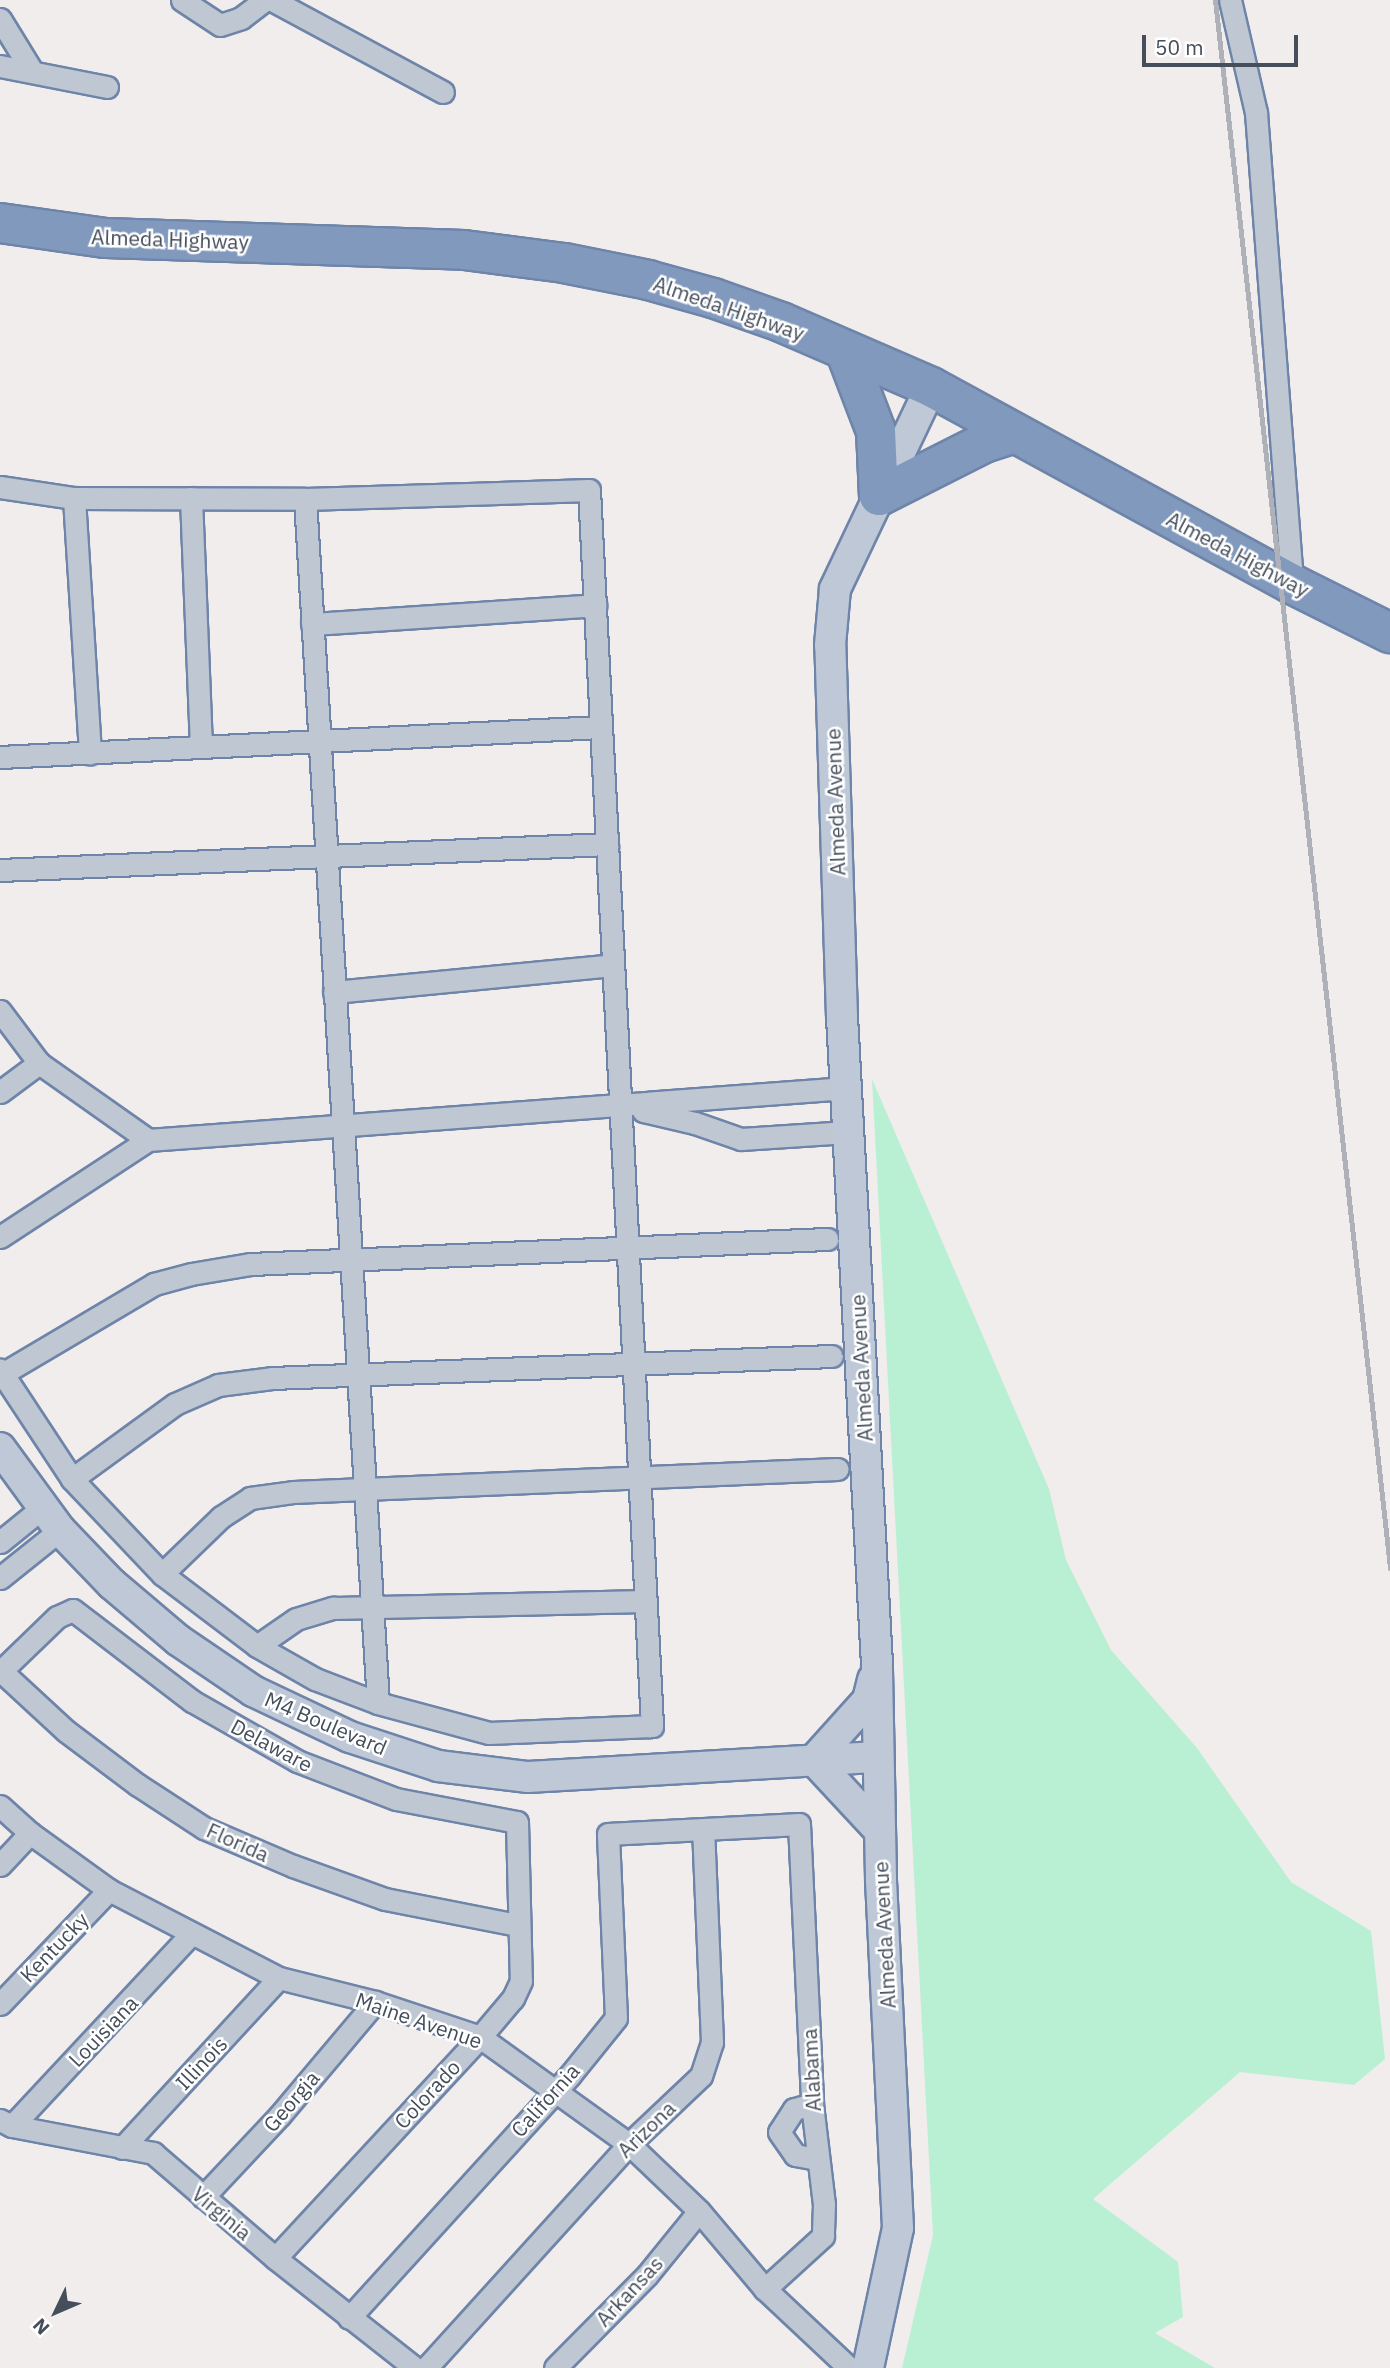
<!DOCTYPE html>
<style>
body{margin:0}
#map{position:relative;width:1390px;height:2368px;overflow:hidden;background:#f0edec;font-family:"IBM Plex Sans",sans-serif}
div>[style]{position:absolute}
[style*='--x']{left:calc(var(--x)*1px);top:calc(var(--y)*1px);width:calc(var(--w)*1px);rotate:calc(var(--a)*1deg)}
.green>*{inset:0;background:#b9f0d3}
.roads{filter:drop-shadow(2px 0 #6e84a9) drop-shadow(-2px 0 #6e84a9) drop-shadow(0 2px #6e84a9) drop-shadow(0 -2px #6e84a9)}
.street>*{height:21px;margin:-10.5px;padding:0 10.5px;transform-origin:10.5px;border-radius:10.5px;background:#bfc7d3}
.secondary>*{height:30px;margin:-15px;padding:0 15px;transform-origin:15px;border-radius:15px;background:#bec8d7}
.highway>*{height:38px;margin:-19px;padding:0 19px;transform-origin:19px;border-radius:19px;background:#8299be}
.rail>*{height:5px;margin:-2.5px;padding:0 2.5px;transform-origin:2.5px;border-radius:2.5px;background:#afb1b8}
span{translate:-50% -50%;white-space:nowrap;text-align:center;line-height:1.15;-webkit-text-stroke:5px #fff;paint-order:stroke}
.street-label{font-size:21px;color:#454e5b}
.north{position:absolute;left:21px;top:2277px;width:70px;height:70px;-webkit-text-stroke:5px #fff;paint-order:stroke;rotate:226deg;font-size:19px;font-weight:700;line-height:28px;text-align:center;color:#454e5b}
.north::after{content:'';display:block;margin:auto;width:24px;height:32px;background:#454e5b;clip-path:polygon(50% 0,100% 100%,50% 72%,0 100%)}
.scale{position:absolute;left:1142px;top:35px;width:156px;height:32px;box-sizing:border-box;border:4px solid #454e5b;border-top:0;padding-left:9px;font-size:21px;line-height:24px;white-space:nowrap;color:#454e5b;-webkit-text-stroke:5px #fff;paint-order:stroke}
</style>
<div id="map">
<div class="green">
<i style="clip-path:polygon(872px 1079px,1049px 1489px,1066px 1560px,1111px 1650px,1197px 1748px,1291px 1882px,1371px 1931px,1385px 2059px,1354px 2085px,1240px 2072px,1093px 2199px,1178px 2262px,1183px 2317px,1155px 2333px,1215px 2368px,902px 2368px,933px 2235px)"></i>
</div>
<div class="roads">
<div class="street">
<i style="--x:182;--y:0;--w:45;--a:33.3"></i>
<i style="--x:220;--y:25;--w:22;--a:-18"></i>
<i style="--x:241;--y:18;--w:30;--a:-37"></i>
<i style="--x:272;--y:0;--w:194;--a:28.3"></i>
<i style="--x:1230;--y:0;--w:116;--a:77"></i>
<i style="--x:1256;--y:113;--w:472;--a:85.6"></i>
<i style="--x:0;--y:19;--w:61;--a:58.4"></i>
<i style="--x:0;--y:66;--w:109;--a:11.1"></i>
<i style="--x:0;--y:487;--w:75;--a:8.5"></i>
<i style="--x:74;--y:498;--w:231;--a:0.2"></i>
<i style="--x:305;--y:499;--w:284;--a:-1.8"></i>
<i style="--x:589;--y:490;--w:1238;--a:87.08"></i>
<i style="--x:652;--y:1726;--w:163;--a:177.5"></i>
<i style="--x:489;--y:1733;--w:115;--a:-164.9"></i>
<i style="--x:378;--y:1703;--w:67;--a:-159.1"></i>
<i style="--x:315;--y:1679;--w:67;--a:-150.4"></i>
<i style="--x:257;--y:1646;--w:119;--a:-142.8"></i>
<i style="--x:162;--y:1574;--w:131;--a:-133.5"></i>
<i style="--x:72;--y:1479;--w:131;--a:-123.4"></i>
<i style="--x:74;--y:498;--w:256;--a:86.4"></i>
<i style="--x:191;--y:498;--w:249;--a:87.7"></i>
<i style="--x:305;--y:499;--w:1206;--a:86.53"></i>
<i style="--x:312;--y:624;--w:284;--a:-3.8"></i>
<i style="--x:0;--y:757;--w:602;--a:-2.86"></i>
<i style="--x:0;--y:870;--w:608;--a:-2.45"></i>
<i style="--x:334;--y:992;--w:280;--a:-5.5"></i>
<i style="--x:0;--y:1011;--w:65;--a:53.1"></i>
<i style="--x:39;--y:1063;--w:133;--a:35.2"></i>
<i style="--x:0;--y:1092;--w:49;--a:-36.6"></i>
<i style="--x:643;--y:1111;--w:53;--a:13"></i>
<i style="--x:695;--y:1123;--w:49;--a:19.2"></i>
<i style="--x:741;--y:1139;--w:107;--a:-3.7"></i>
<i style="--x:0;--y:1237;--w:177;--a:-33.2"></i>
<i style="--x:148;--y:1140;--w:700;--a:-4.26"></i>
<i style="--x:2;--y:1374;--w:177;--a:-30.6"></i>
<i style="--x:154;--y:1284;--w:38;--a:-15"></i>
<i style="--x:191;--y:1274;--w:61;--a:-9.5"></i>
<i style="--x:251;--y:1264;--w:577;--a:-2.49"></i>
<i style="--x:72;--y:1479;--w:127;--a:-36.1"></i>
<i style="--x:175;--y:1404;--w:47;--a:-23.8"></i>
<i style="--x:218;--y:1385;--w:54;--a:-7.4"></i>
<i style="--x:272;--y:1378;--w:560;--a:-2.25"></i>
<i style="--x:0;--y:1542;--w:54;--a:-39"></i>
<i style="--x:162;--y:1574;--w:82;--a:-44"></i>
<i style="--x:221;--y:1517;--w:35;--a:-33"></i>
<i style="--x:250;--y:1498;--w:43;--a:-7.9"></i>
<i style="--x:293;--y:1492;--w:545;--a:-2.42"></i>
<i style="--x:0;--y:1578;--w:77;--a:-38.7"></i>
<i style="--x:257;--y:1646;--w:47;--a:-34.7"></i>
<i style="--x:296;--y:1619;--w:39;--a:-17"></i>
<i style="--x:333;--y:1608;--w:313;--a:-1.3"></i>
<i style="--x:1;--y:1671;--w:88;--a:42.7"></i>
<i style="--x:66;--y:1731;--w:90;--a:36.9"></i>
<i style="--x:138;--y:1785;--w:79;--a:33.1"></i>
<i style="--x:204;--y:1828;--w:97;--a:23.1"></i>
<i style="--x:293;--y:1866;--w:98;--a:19.7"></i>
<i style="--x:385;--y:1899;--w:136;--a:11.1"></i>
<i style="--x:0;--y:1672;--w:79;--a:-44"></i>
<i style="--x:57;--y:1617;--w:17;--a:-24"></i>
<i style="--x:73;--y:1610;--w:150;--a:37.4"></i>
<i style="--x:192;--y:1701;--w:121;--a:29.7"></i>
<i style="--x:297;--y:1761;--w:106;--a:21"></i>
<i style="--x:396;--y:1799;--w:123;--a:10.8"></i>
<i style="--x:517;--y:1822;--w:159;--a:88.6"></i>
<i style="--x:521;--y:1981;--w:19;--a:115"></i>
<i style="--x:513;--y:1998;--w:51;--a:130.2"></i>
<i style="--x:480;--y:2037;--w:301;--a:132.8"></i>
<i style="--x:0;--y:1806;--w:40;--a:42"></i>
<i style="--x:30;--y:1833;--w:97;--a:35.8"></i>
<i style="--x:109;--y:1890;--w:191;--a:27.4"></i>
<i style="--x:279;--y:1978;--w:99;--a:14"></i>
<i style="--x:375;--y:2002;--w:111;--a:18.4"></i>
<i style="--x:480;--y:2037;--w:183;--a:35.7"></i>
<i style="--x:629;--y:2144;--w:97;--a:43.7"></i>
<i style="--x:699;--y:2211;--w:102;--a:49.8"></i>
<i style="--x:765;--y:2289;--w:115;--a:43.2"></i>
<i style="--x:0;--y:1865;--w:44;--a:-46.8"></i>
<i style="--x:0;--y:2004;--w:158;--a:-46.3"></i>
<i style="--x:812;--y:2104;--w:19;--a:164"></i>
<i style="--x:794;--y:2109;--w:27;--a:123"></i>
<i style="--x:779;--y:2132;--w:28;--a:55"></i>
<i style="--x:795;--y:2155;--w:22;--a:10"></i>
<i style="--x:0;--y:2120;--w:13;--a:27"></i>
<i style="--x:12;--y:2126;--w:144;--a:10.8"></i>
<i style="--x:153;--y:2153;--w:161;--a:40.7"></i>
<i style="--x:275;--y:2258;--w:178;--a:38.2"></i>
<i style="--x:12;--y:2126;--w:262;--a:-47"></i>
<i style="--x:122;--y:2148;--w:231;--a:-47.3"></i>
<i style="--x:203;--y:2197;--w:112;--a:-46.8"></i>
<i style="--x:280;--y:2115;--w:148;--a:-49.9"></i>
<i style="--x:349;--y:2318;--w:328;--a:-47.7"></i>
<i style="--x:570;--y:2075;--w:73;--a:-51.1"></i>
<i style="--x:616;--y:2018;--w:184;--a:-92.5"></i>
<i style="--x:608;--y:1834;--w:191;--a:-3"></i>
<i style="--x:799;--y:1824;--w:280;--a:87.3"></i>
<i style="--x:812;--y:2104;--w:101;--a:83.2"></i>
<i style="--x:824;--y:2204;--w:32;--a:92"></i>
<i style="--x:823;--y:2236;--w:79;--a:137.6"></i>
<i style="--x:426;--y:2368;--w:302;--a:-47.8"></i>
<i style="--x:629;--y:2144;--w:99;--a:-43.4"></i>
<i style="--x:701;--y:2076;--w:36;--a:-72"></i>
<i style="--x:712;--y:2042;--w:212;--a:-92.4"></i>
<i style="--x:555;--y:2368;--w:131;--a:-45.3"></i>
<i style="--x:647;--y:2275;--w:82;--a:-50.9"></i>
</div>
<div class="secondary">
<i style="--x:0;--y:1448;--w:102;--a:53.8"></i>
<i style="--x:60;--y:1530;--w:75;--a:46.1"></i>
<i style="--x:112;--y:1584;--w:87;--a:40.3"></i>
<i style="--x:178;--y:1640;--w:91;--a:34.2"></i>
<i style="--x:253;--y:1691;--w:107;--a:25.4"></i>
<i style="--x:350;--y:1737;--w:93;--a:18.2"></i>
<i style="--x:438;--y:1766;--w:91;--a:7"></i>
<i style="--x:528;--y:1777;--w:350;--a:-3.3"></i>
<i style="--x:814;--y:1760;--w:81;--a:-48"></i>
<i style="--x:868;--y:1700;--w:21;--a:-76"></i>
<i style="--x:814;--y:1760;--w:96;--a:47.1"></i>
<i style="--x:868;--y:2368;--w:143;--a:-77.9"></i>
<i style="--x:898;--y:2228;--w:350;--a:-92.8"></i>
<i style="--x:881;--y:1878;--w:213;--a:-91.1"></i>
<i style="--x:877;--y:1665;--w:649;--a:-93.09"></i>
<i style="--x:842;--y:1017;--w:372;--a:-91.8"></i>
<i style="--x:830;--y:645;--w:56;--a:-84.9"></i>
<i style="--x:835;--y:589;--w:224;--a:-64.6"></i>
</div>
<div class="highway">
<i style="--x:0;--y:223;--w:107;--a:8.1"></i>
<i style="--x:106;--y:238;--w:358;--a:1.9"></i>
<i style="--x:464;--y:250;--w:101;--a:7.4"></i>
<i style="--x:564;--y:263;--w:86;--a:11.4"></i>
<i style="--x:648;--y:280;--w:67;--a:15.5"></i>
<i style="--x:713;--y:298;--w:72;--a:19.4"></i>
<i style="--x:781;--y:322;--w:163;--a:23.4"></i>
<i style="--x:931;--y:387;--w:411;--a:28.6"></i>
<i style="--x:1292;--y:584;--w:110;--a:26.6"></i>
<i style="--x:845;--y:350;--w:87;--a:69.1"></i>
<i style="--x:876;--y:431;--w:65;--a:87.4"></i>
<i style="--x:879;--y:496;--w:118;--a:-26.8"></i>
<i style="--x:984;--y:443;--w:32;--a:-18"></i>
</div>
</div>
<div class="rail">
<i style="--x:1215;--y:0;--w:1578;--a:83.63"></i>
</div>
<div class="street-label">
<span style="left:170px;top:239px;rotate:2deg">Almeda Highway</span>
<span style="left:729px;top:308px;rotate:19deg">Almeda Highway</span>
<span style="left:1238px;top:554px;rotate:28deg">Almeda Highway</span>
<span style="left:835px;top:802px;rotate:-92deg">Almeda Avenue</span>
<span style="left:861px;top:1368px;rotate:-93deg">Almeda Avenue</span>
<span style="left:326px;top:1723px;rotate:23deg">M4 Boulevard</span>
<span style="left:272px;top:1745px;rotate:28deg">Delaware</span>
<span style="left:238px;top:1842px;rotate:24deg">Florida</span>
<span style="left:884px;top:1935px;rotate:-93deg">Almeda Avenue</span>
<span style="left:54px;top:1947px;rotate:-46deg">Kentucky</span>
<span style="left:419px;top:2020px;rotate:19deg">Maine Avenue</span>
<span style="left:103px;top:2031px;rotate:-46deg">Louisiana</span>
<span style="left:201px;top:2063px;rotate:-47deg">Illinois</span>
<span style="left:811px;top:2070px;rotate:-93deg">Alabama</span>
<span style="left:427px;top:2094px;rotate:-47deg">Colorado</span>
<span style="left:545px;top:2100px;rotate:-48deg">California</span>
<span style="left:291px;top:2101px;rotate:-49deg">Georgia</span>
<span style="left:646px;top:2129px;rotate:-44deg">Arizona</span>
<span style="left:222px;top:2213px;rotate:40deg">Virginia</span>
<span style="left:629px;top:2291px;rotate:-47deg">Arkansas</span>
</div>
<div class="north">N</div>
<div class="scale">50 m</div>
</div>
